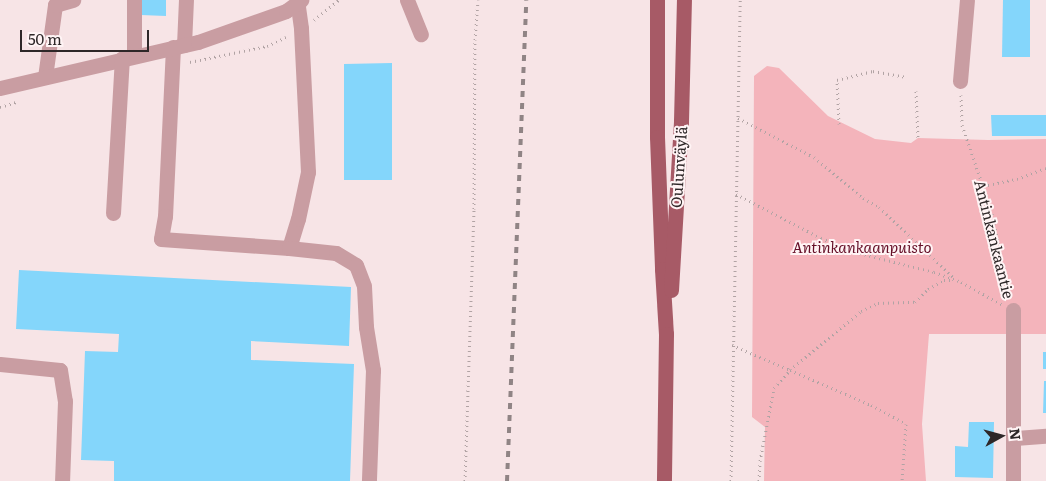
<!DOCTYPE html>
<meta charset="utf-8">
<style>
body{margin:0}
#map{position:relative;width:1046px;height:481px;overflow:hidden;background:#f7e4e6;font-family:Literata,serif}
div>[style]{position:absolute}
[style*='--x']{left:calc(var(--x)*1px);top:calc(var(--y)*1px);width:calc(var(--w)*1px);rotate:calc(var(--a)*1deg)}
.green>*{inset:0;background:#f4b4bb}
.building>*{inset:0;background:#84d6fb}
.path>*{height:3px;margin-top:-1.5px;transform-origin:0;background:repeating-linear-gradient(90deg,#b1a3a4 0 1px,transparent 0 5px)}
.minor>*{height:15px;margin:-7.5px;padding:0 7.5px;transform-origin:7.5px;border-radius:7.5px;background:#c99da2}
.major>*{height:15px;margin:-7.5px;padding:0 7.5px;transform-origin:7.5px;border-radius:7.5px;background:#a75a66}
.rail>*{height:4px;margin-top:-2px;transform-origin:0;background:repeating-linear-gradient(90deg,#908485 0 6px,transparent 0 12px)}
span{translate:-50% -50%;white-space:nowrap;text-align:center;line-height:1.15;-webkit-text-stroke:4px #fff4f5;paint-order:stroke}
.street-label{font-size:15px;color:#2e2728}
.park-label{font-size:15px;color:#661028;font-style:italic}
.north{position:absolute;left:976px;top:411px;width:50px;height:50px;-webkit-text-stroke:4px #fff4f5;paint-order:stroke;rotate:83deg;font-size:14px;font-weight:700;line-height:20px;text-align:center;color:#2e2728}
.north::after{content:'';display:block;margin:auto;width:18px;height:22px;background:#2e2728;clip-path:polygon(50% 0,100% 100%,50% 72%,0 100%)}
.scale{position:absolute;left:20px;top:30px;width:129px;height:22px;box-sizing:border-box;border:2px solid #2e2728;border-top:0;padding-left:6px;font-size:15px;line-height:18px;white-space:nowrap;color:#2e2728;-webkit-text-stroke:4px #fff4f5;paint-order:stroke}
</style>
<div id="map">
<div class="green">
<i style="clip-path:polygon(767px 66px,779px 68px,828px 116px,875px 139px,911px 143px,918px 138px,988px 140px,1046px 139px,1046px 334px,929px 334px,922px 424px,926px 481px,764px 481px,765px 427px,752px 417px,754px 76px)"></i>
</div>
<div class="building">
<i style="clip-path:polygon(141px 0,166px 0,166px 16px,141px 15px)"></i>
<i style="clip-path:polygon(1003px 0,1030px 0,1030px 57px,1002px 57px)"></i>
<i style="clip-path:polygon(392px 63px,392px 180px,344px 180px,344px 64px)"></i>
<i style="clip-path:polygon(991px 115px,1046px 115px,1046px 136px,992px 136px)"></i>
<i style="clip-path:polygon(19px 270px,351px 287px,349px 346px,251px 341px,251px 360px,354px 364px,350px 481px,114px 481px,114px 461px,81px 460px,85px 351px,118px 352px,119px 334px,16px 329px)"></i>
<i style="clip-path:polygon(1043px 352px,1046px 352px,1046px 369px,1043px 369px)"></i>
<i style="clip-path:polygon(1044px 381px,1046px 381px,1046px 413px,1043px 413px)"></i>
<i style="clip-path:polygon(969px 422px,994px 422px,993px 478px,955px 477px,955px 446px,968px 447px)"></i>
</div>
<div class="path">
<i style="--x:314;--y:20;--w:32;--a:-39"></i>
<i style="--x:190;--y:62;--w:79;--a:-11.7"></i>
<i style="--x:267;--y:46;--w:21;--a:-25"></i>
<i style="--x:916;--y:91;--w:47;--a:87.6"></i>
<i style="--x:961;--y:95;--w:30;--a:88"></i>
<i style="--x:962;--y:125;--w:89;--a:71"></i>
<i style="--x:991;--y:209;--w:90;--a:77.8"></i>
<i style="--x:0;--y:107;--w:17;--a:-17"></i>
<i style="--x:738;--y:118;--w:85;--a:27.2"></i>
<i style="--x:814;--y:157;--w:64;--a:39.9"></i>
<i style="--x:863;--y:198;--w:18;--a:29"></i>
<i style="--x:879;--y:207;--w:103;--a:43.4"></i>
<i style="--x:839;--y:124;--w:44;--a:-92.6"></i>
<i style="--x:837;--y:80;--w:37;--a:-14"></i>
<i style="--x:873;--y:71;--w:34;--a:10"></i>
<i style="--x:983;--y:186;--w:35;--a:-12"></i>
<i style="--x:1017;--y:179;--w:31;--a:-21"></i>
<i style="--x:736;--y:194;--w:96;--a:27.4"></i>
<i style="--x:821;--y:238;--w:37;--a:22"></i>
<i style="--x:855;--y:252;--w:81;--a:14.2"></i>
<i style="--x:934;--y:272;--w:29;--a:20"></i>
<i style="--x:961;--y:282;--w:46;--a:28.8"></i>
<i style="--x:732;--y:345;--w:63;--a:23.3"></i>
<i style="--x:790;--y:370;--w:92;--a:-39.7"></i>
<i style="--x:861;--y:311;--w:19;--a:-25"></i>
<i style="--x:878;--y:303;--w:37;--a:-2"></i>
<i style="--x:915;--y:302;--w:18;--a:-45"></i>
<i style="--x:928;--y:289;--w:18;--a:-29"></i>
<i style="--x:944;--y:280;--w:9;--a:0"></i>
<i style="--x:465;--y:481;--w:272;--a:-88.1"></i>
<i style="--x:474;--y:209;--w:169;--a:-89.7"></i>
<i style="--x:475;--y:40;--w:40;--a:-85.7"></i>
<i style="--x:731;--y:481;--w:481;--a:-88.9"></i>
<i style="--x:759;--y:481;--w:20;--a:-87"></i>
<i style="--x:760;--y:461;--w:74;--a:-79.1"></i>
<i style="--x:774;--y:388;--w:24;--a:-48"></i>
<i style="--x:790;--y:370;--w:88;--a:23.4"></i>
<i style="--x:871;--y:405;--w:40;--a:28"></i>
<i style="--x:906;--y:424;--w:57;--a:94"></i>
</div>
<div class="minor">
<i style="--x:407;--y:0;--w:37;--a:68"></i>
<i style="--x:184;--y:45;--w:45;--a:-87.5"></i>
<i style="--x:173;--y:47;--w:169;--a:92.7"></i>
<i style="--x:165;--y:216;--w:23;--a:100"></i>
<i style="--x:161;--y:239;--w:128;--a:4"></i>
<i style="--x:289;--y:248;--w:30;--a:-73"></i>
<i style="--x:298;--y:219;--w:48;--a:-78"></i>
<i style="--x:308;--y:172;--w:144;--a:-92.8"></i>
<i style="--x:301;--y:28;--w:28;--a:-98"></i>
<i style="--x:134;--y:56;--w:56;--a:-90"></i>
<i style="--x:45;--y:77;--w:73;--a:-82.1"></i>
<i style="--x:55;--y:5;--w:19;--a:-16"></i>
<i style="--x:960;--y:81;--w:81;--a:-85.1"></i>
<i style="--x:0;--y:88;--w:203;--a:-13.1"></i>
<i style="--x:198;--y:42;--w:93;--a:-19.4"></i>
<i style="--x:286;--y:11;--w:19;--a:-36"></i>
<i style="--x:113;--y:213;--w:155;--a:-86.7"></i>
<i style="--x:289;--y:248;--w:47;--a:6.1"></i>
<i style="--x:336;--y:253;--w:23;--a:31"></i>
<i style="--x:356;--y:265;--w:22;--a:69"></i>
<i style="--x:364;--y:286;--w:41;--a:87.2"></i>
<i style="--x:366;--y:327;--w:44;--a:80.8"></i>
<i style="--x:373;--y:370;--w:111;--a:92.1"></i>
<i style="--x:1013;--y:310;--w:171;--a:90"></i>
<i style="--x:0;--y:364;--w:60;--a:5.7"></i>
<i style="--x:60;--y:370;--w:31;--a:81"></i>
<i style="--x:65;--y:401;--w:80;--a:92.1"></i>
<i style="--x:1014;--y:438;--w:32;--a:-4"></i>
</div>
<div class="major">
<i style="--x:657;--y:0;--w:137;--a:90"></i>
<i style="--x:657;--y:137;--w:132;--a:87.8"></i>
<i style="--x:662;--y:269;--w:65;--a:86.5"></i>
<i style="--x:666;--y:334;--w:147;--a:90.8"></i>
<i style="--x:671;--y:290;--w:169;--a:-86.6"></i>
<i style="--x:681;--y:121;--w:121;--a:-88.6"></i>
</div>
<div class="rail">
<i style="--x:507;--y:481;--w:481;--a:-87.7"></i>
</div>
<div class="street-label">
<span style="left:678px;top:167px;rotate:-86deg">Oulunväylä</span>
<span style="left:995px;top:239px;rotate:76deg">Antinkankaantie</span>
</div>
<div class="park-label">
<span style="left:862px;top:247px">Antinkankaanpuisto</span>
</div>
<div class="north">N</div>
<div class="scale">50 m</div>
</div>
